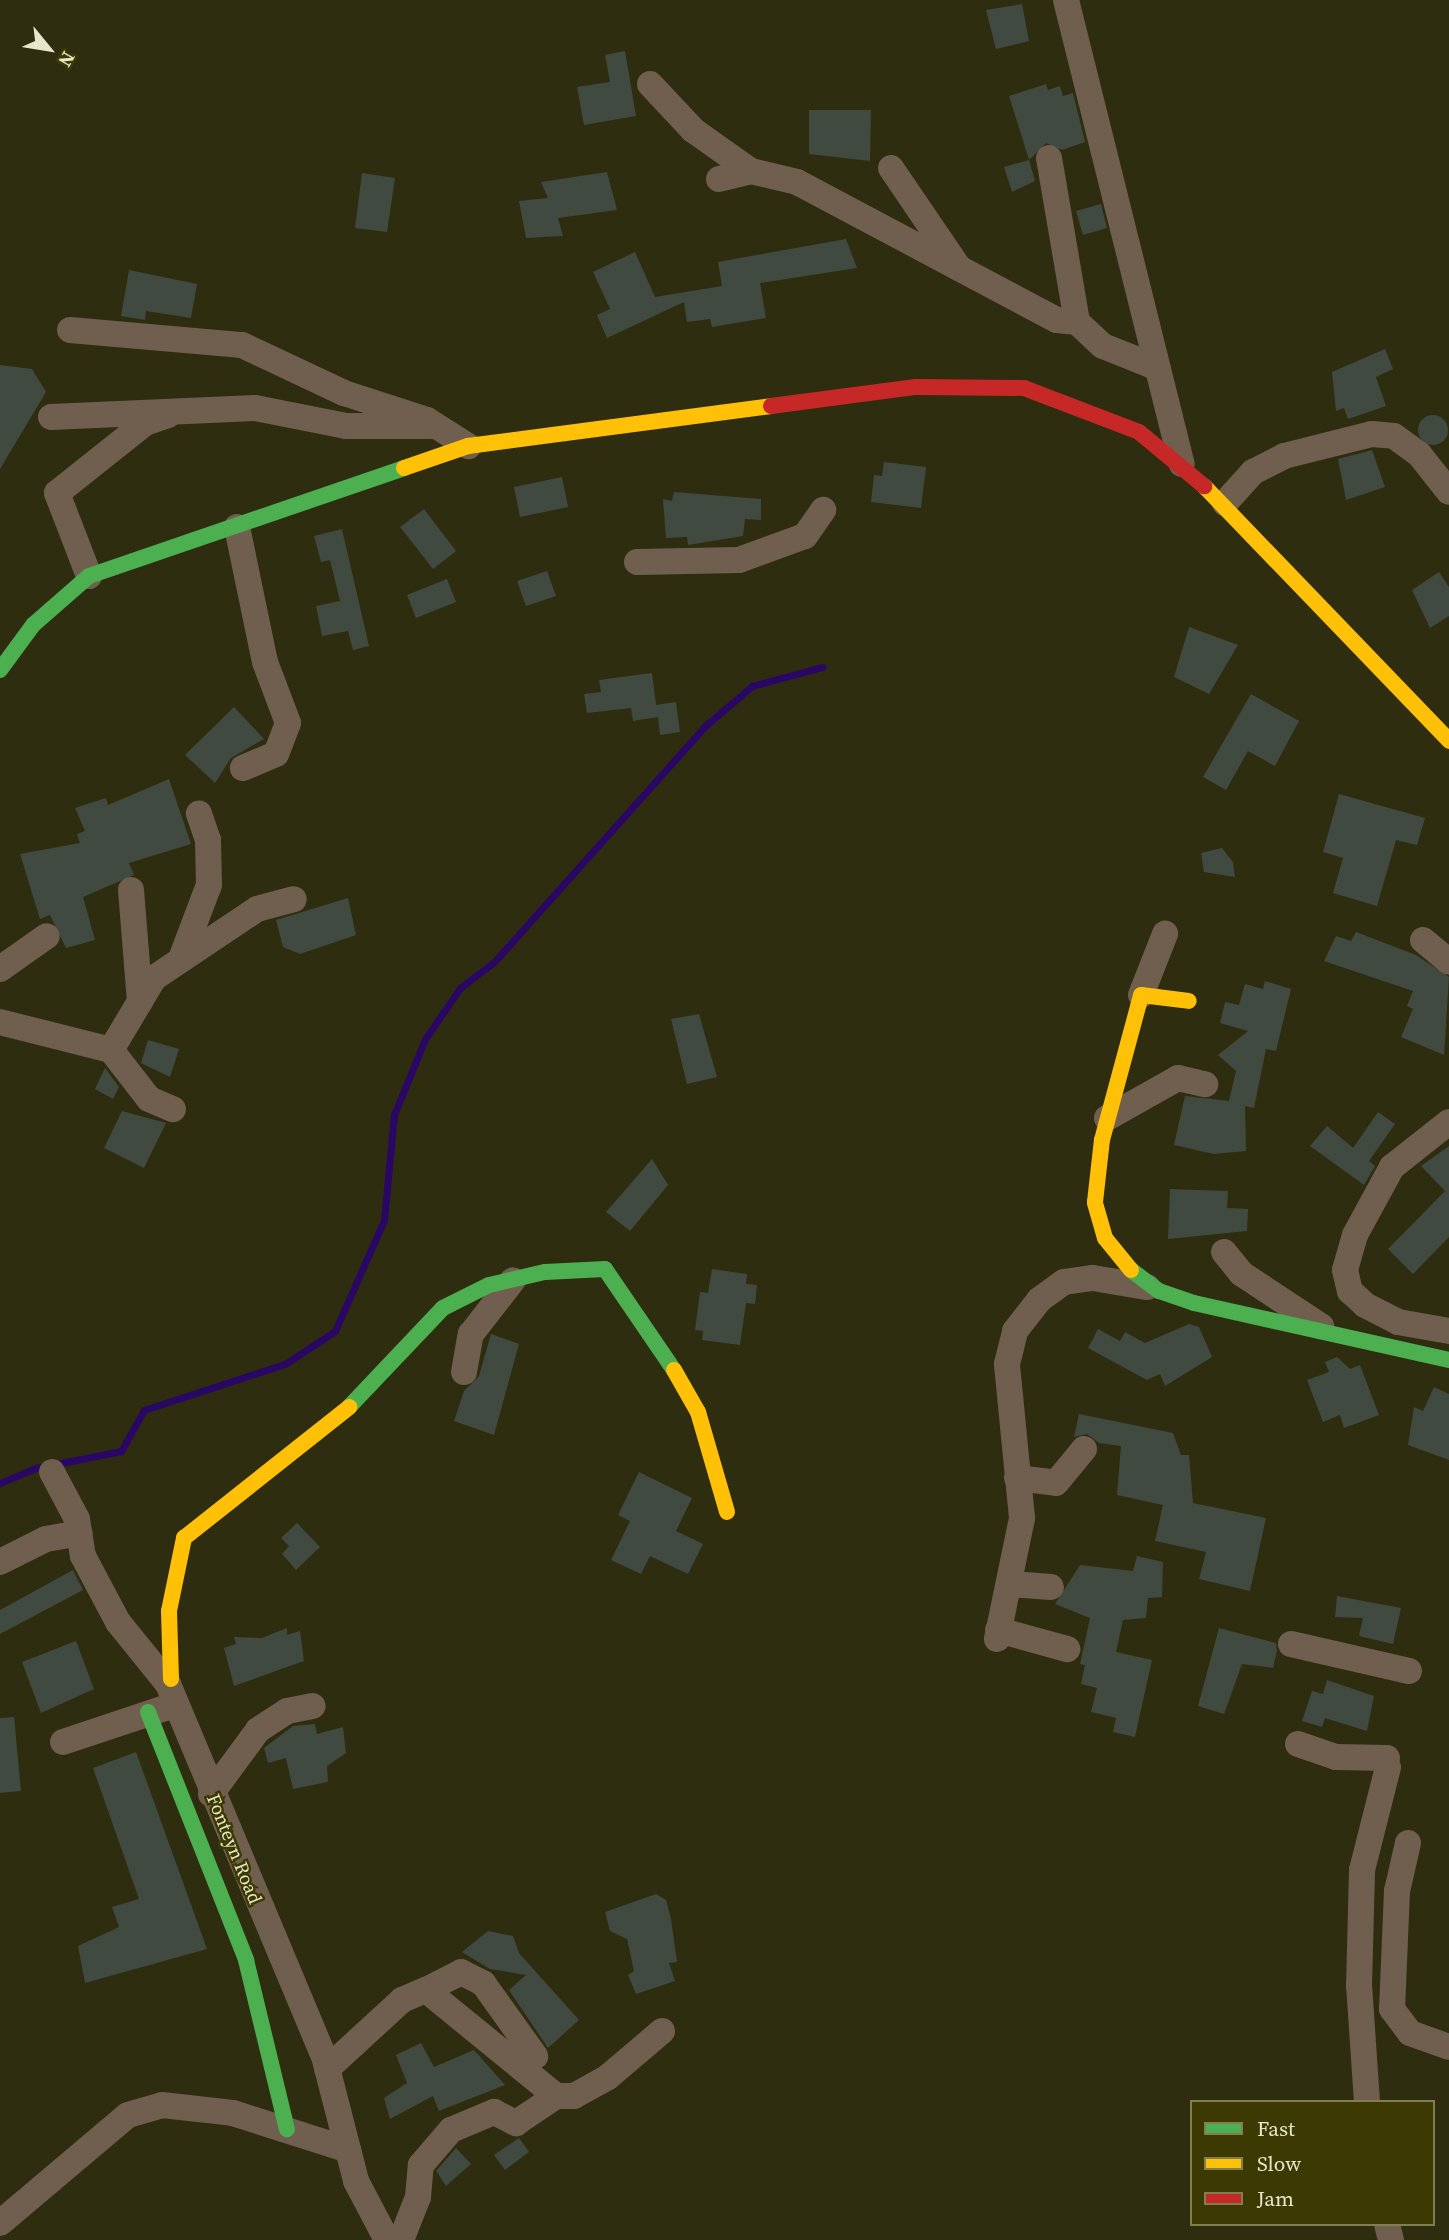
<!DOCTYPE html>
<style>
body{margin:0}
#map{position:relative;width:1449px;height:2240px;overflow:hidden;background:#2f2d0f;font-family:"Source Serif 4",serif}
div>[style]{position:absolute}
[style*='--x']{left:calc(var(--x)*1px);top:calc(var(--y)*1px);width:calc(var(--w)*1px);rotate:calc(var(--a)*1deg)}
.stream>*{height:7px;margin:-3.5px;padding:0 3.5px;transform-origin:3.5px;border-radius:3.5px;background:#2b0765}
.building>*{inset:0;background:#404a40}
.round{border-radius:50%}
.street>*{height:26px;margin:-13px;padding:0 13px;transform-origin:13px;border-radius:13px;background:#705f4e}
.fast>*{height:16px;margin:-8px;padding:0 8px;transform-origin:8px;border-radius:8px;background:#4caf50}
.slow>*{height:16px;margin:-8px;padding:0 8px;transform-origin:8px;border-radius:8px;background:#ffc107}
.jam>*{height:16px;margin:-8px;padding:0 8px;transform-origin:8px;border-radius:8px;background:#c62828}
span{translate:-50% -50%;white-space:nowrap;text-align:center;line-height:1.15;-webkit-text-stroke:5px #3c3a02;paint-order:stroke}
.street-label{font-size:19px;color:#e6e6cb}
.legend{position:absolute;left:1190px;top:2100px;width:245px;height:126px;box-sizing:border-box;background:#3c3a02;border:2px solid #807f52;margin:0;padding:9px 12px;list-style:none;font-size:21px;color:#e6e6cb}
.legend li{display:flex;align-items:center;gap:14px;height:35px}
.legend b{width:35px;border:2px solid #807f52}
.north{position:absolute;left:14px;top:14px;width:70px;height:70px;-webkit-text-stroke:5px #3c3a02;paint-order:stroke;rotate:120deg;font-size:19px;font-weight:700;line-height:28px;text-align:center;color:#e6e6cb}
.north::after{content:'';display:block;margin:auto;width:24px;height:32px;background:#e6e6cb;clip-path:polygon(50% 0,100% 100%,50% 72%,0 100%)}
</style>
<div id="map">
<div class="stream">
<i style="--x:0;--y:1483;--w:39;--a:-23"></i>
<i style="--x:36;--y:1468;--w:87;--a:-11.3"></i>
<i style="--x:121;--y:1451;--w:47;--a:-60.7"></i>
<i style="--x:144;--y:1410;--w:148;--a:-18.1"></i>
<i style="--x:285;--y:1364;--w:60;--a:-33.4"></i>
<i style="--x:335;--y:1331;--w:121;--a:-66.2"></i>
<i style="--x:384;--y:1220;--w:105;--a:-84.6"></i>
<i style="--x:394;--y:1115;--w:82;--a:-67.8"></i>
<i style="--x:425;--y:1039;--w:62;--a:-55.5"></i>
<i style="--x:460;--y:988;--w:44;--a:-37.6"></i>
<i style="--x:495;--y:961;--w:315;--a:-48.2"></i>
<i style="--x:705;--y:726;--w:62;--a:-40.4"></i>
<i style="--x:752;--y:686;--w:73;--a:-15.2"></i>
</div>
<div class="building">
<i style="clip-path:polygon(1022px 4px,1029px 41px,996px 49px,986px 10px)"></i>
<i style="clip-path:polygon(625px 51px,636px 116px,584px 125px,577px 87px,610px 82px,605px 55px)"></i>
<i style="clip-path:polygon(1046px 84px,1048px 90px,1060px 86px,1063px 96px,1073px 93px,1085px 142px,1062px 150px,1046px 143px,1029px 160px,1009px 96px)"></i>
<i style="clip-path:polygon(809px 110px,871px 110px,870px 161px,809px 154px)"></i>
<i style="clip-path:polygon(1029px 160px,1035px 181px,1012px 192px,1004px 167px)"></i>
<i style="clip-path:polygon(607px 172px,617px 210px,558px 218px,563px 236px,526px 238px,519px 201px,548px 198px,541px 182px)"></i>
<i style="clip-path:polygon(362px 173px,395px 178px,387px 232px,355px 228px)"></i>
<i style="clip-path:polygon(1101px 204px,1107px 228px,1083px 235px,1076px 211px)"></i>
<i style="clip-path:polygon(846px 239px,857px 268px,760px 283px,766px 318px,712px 327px,710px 319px,687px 322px,684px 302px,607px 338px,597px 315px,610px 309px,593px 272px,635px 252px,655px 297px,722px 286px,718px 262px)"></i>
<i style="clip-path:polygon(129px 270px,197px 284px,191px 318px,146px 311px,145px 320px,121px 316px)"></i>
<i style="clip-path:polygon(1385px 349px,1393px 369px,1376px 377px,1386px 406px,1348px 419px,1344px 408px,1336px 411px,1332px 372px)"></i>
<i style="clip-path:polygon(0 365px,32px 369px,46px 392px,0 469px)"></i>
<i class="round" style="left:1418px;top:415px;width:30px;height:30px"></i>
<i style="clip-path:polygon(1372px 450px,1385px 487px,1346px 500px,1338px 459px)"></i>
<i style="clip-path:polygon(884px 462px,926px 467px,921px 508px,871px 502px,874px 475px,882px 476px)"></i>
<i style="clip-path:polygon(562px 477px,568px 507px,520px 517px,514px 487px)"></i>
<i style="clip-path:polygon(674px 492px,761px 499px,761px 520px,745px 519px,743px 536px,688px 545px,687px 537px,666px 538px,663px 499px,672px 501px)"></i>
<i style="clip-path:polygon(424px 509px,456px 551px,433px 569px,400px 527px)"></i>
<i style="clip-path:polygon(342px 529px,369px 646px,353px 650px,348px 631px,322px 636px,316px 606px,340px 601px,330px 560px,321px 562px,314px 536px)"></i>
<i style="clip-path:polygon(547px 571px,556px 596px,526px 606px,517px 581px)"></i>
<i style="clip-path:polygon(1439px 572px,1449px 587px,1449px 616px,1430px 628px,1412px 590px)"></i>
<i style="clip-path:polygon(447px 579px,456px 602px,416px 618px,407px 595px)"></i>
<i style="clip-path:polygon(1189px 627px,1238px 645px,1209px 694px,1174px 677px)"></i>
<i style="clip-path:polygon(652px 673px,656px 705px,676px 702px,680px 732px,660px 735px,658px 717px,633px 721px,631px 708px,587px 713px,584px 694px,601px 692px,599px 680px)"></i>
<i style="clip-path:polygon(1251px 694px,1299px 721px,1275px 766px,1248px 751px,1226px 790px,1203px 777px)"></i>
<i style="clip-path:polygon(234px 707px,264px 739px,231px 758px,215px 783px,185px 755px)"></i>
<i style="clip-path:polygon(169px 779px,191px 844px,129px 863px,134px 875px,83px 897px,95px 940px,66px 948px,50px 915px,40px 919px,20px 854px,80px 843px,77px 834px,85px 831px,75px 808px,106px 798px,108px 805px)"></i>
<i style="clip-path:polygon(1339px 794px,1425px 818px,1417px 845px,1396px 840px,1377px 906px,1333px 893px,1343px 858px,1323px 852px)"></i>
<i style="clip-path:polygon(1222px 848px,1233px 862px,1235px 877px,1204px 872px,1201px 853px)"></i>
<i style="clip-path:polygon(348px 898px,356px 935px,300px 954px,283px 947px,276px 920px)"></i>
<i style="clip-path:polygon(1356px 932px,1416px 955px,1449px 977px,1444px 1055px,1401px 1037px,1413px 1009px,1407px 1006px,1413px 991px,1324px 961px,1336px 936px,1351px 941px)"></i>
<i style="clip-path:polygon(1265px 981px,1291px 989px,1276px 1051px,1266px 1049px,1254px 1108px,1245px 1106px,1246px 1151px,1214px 1154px,1174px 1145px,1185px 1096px,1229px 1101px,1236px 1071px,1218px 1055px,1248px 1031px,1220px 1023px,1225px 1002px,1239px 1005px,1245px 984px,1263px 989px)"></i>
<i style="clip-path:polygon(699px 1014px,717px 1077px,687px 1084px,671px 1019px)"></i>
<i style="clip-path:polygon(148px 1040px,179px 1049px,170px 1077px,141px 1063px)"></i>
<i style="clip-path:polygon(105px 1068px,119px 1087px,113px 1099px,95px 1089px)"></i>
<i style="clip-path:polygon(122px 1111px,166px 1123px,144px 1168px,104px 1148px)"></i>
<i style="clip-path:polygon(1378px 1112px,1395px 1124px,1369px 1161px,1375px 1166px,1364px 1185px,1310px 1146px,1327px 1126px,1353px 1148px)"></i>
<i style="clip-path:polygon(1449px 1146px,1449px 1237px,1413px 1274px,1388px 1249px,1445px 1191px,1421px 1166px)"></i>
<i style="clip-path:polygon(652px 1159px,668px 1185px,630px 1231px,606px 1212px)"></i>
<i style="clip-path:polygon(1170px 1189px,1228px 1191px,1227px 1208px,1248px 1209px,1247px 1231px,1168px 1239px)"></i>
<i style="clip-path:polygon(712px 1269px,747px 1274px,746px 1284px,757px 1285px,755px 1304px,746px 1303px,740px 1345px,702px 1340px,703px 1331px,695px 1330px,700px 1292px,708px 1293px)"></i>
<i style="clip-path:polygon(1189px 1324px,1199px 1327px,1212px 1357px,1165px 1386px,1160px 1374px,1147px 1380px,1088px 1348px,1098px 1329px,1120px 1341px,1125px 1332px,1145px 1343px)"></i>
<i style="clip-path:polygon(491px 1334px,519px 1344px,494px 1435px,454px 1421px,464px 1391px,479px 1376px)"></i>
<i style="clip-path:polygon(1337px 1357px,1350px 1369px,1360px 1365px,1379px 1415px,1344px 1428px,1340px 1415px,1323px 1422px,1307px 1380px,1329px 1372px,1325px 1362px)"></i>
<i style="clip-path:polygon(1434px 1387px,1449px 1394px,1449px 1460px,1408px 1445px,1414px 1407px,1423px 1411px)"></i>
<i style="clip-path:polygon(1079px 1414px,1173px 1433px,1181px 1455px,1189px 1455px,1193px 1503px,1266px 1518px,1250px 1591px,1199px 1579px,1206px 1552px,1155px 1541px,1163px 1505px,1117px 1495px,1121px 1446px,1099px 1443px,1087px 1434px,1074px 1437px)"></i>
<i style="clip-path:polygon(639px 1472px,692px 1498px,676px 1531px,703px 1544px,688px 1574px,650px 1556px,641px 1574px,611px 1560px,630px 1521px,618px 1515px)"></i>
<i style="clip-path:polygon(297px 1523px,320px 1547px,296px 1570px,282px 1554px,289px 1546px,281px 1538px)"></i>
<i style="clip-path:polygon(1137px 1556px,1163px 1562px,1162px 1597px,1148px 1598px,1146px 1618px,1123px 1620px,1116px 1652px,1152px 1660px,1135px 1737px,1113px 1732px,1116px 1718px,1091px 1712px,1097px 1688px,1081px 1684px,1085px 1665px,1080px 1664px,1090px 1618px,1055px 1604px,1080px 1565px,1133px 1571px)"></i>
<i style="clip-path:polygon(73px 1570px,83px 1590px,0 1634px,0 1610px)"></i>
<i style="clip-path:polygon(1337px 1596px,1401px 1608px,1393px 1644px,1359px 1636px,1363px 1618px,1335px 1617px)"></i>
<i style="clip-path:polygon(287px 1628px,287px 1635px,300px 1631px,304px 1661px,234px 1686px,224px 1648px,236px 1644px,234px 1637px,262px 1638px)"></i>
<i style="clip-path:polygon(1219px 1628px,1276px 1643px,1277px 1651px,1273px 1668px,1242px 1664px,1224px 1714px,1198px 1706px)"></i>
<i style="clip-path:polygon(76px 1641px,94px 1689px,41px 1713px,22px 1662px)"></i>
<i style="clip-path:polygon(1327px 1680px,1374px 1696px,1367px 1731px,1325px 1718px,1322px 1727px,1302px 1721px,1312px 1691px,1323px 1694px)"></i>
<i style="clip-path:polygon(14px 1717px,21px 1791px,0 1793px,0 1718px)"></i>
<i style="clip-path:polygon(315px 1724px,317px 1734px,343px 1727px,346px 1753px,327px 1766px,328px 1782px,293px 1789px,286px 1758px,268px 1763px,264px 1748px,293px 1726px)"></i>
<i style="clip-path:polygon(136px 1752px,207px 1949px,85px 1983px,78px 1946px,119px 1927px,112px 1907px,139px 1899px,93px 1768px)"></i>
<i style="clip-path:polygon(656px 1894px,666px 1900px,671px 1919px,677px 1962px,669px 1963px,675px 1981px,636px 1994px,628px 1975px,634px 1971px,627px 1939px,610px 1931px,605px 1912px)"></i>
<i style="clip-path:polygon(488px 1931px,513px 1936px,519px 1953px,579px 2020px,548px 2048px,509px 1990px,526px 1975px,490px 1969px,462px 1952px)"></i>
<i style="clip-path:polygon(421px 2043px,434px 2067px,474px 2050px,505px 2085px,439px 2111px,433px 2096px,390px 2119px,384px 2098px,407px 2083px,396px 2055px)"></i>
<i style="clip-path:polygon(519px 2138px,529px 2152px,505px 2170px,494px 2155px)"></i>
<i style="clip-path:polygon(456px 2148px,471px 2164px,446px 2186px,436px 2171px)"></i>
</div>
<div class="street">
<i style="--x:1066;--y:0;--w:478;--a:76"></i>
<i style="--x:650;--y:84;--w:63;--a:46.9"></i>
<i style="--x:693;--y:130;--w:71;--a:35.3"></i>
<i style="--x:1049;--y:158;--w:166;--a:80.3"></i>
<i style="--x:1077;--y:322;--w:35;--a:43"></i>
<i style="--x:1103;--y:346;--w:59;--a:21.8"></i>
<i style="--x:891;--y:168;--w:121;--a:55.8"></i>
<i style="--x:719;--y:179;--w:33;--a:-14"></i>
<i style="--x:751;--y:171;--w:47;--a:13.4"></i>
<i style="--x:797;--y:182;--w:294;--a:28"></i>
<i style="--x:1057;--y:320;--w:20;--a:6"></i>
<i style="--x:70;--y:330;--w:173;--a:5"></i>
<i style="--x:242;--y:345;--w:113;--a:25.2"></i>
<i style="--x:344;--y:393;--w:87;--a:18"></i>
<i style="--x:427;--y:420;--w:49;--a:32.4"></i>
<i style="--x:51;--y:417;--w:204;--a:-2.5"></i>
<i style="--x:255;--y:408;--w:93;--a:11.2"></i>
<i style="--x:346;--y:426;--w:85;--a:0"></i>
<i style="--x:1225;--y:503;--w:42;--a:-47.9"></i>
<i style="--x:1253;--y:472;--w:35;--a:-27"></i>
<i style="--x:1284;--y:456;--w:91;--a:-14"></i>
<i style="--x:1372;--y:434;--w:22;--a:5"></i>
<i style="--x:1394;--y:436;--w:31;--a:36"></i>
<i style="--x:1419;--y:454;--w:48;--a:51.7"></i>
<i style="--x:237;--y:527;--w:138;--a:78.3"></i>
<i style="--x:265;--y:662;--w:65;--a:69.3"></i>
<i style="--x:288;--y:723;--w:33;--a:111"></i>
<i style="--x:276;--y:754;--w:36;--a:157"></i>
<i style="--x:637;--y:562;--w:102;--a:-1.1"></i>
<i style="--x:739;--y:560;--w:70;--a:-20"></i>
<i style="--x:805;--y:536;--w:32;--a:-55"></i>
<i style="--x:89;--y:576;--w:89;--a:-111.1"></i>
<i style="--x:57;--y:493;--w:112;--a:-38.5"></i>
<i style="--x:145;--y:423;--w:24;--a:-19"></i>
<i style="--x:131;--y:890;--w:112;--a:85.4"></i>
<i style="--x:1423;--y:940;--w:34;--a:40"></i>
<i style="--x:182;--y:956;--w:76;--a:-69.2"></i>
<i style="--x:209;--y:885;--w:45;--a:-91.3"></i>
<i style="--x:208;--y:840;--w:28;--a:-109"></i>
<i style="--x:0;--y:969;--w:57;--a:-35.1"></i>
<i style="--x:1141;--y:995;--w:66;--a:-68.5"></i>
<i style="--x:0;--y:1022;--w:114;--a:14.2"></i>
<i style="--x:111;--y:1050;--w:62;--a:52.2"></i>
<i style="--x:149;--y:1099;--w:26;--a:23"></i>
<i style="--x:111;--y:1050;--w:84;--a:-59.2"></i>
<i style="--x:154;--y:978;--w:124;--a:-33.8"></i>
<i style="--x:257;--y:909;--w:38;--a:-15"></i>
<i style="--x:1107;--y:1118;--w:81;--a:-29.4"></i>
<i style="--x:1178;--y:1078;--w:28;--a:13"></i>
<i style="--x:1449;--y:1122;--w:73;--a:141.7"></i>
<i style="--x:1392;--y:1167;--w:77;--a:118.6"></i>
<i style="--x:1355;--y:1235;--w:36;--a:106"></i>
<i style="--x:1345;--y:1270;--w:22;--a:77"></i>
<i style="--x:1350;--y:1291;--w:21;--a:43"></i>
<i style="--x:1365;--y:1305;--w:37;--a:27"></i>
<i style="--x:1398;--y:1322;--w:52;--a:10"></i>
<i style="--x:1224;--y:1252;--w:28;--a:51"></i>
<i style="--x:1242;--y:1274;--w:95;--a:33.4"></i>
<i style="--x:464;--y:1372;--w:39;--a:-80"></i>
<i style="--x:471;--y:1334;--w:68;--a:-52.1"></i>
<i style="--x:52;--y:1472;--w:53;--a:62"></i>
<i style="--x:77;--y:1519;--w:37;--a:81"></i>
<i style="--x:83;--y:1556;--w:75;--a:62.1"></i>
<i style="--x:118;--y:1622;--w:80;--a:51.1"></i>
<i style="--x:168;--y:1684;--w:407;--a:67.3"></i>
<i style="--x:325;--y:2060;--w:125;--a:75.6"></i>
<i style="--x:356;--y:2181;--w:67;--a:62.3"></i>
<i style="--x:1017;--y:1478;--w:39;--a:7"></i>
<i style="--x:1056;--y:1483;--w:44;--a:-50.5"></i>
<i style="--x:0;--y:1562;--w:51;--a:-26.6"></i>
<i style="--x:46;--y:1539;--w:34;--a:-10"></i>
<i style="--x:1011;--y:1584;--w:40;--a:4.3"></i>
<i style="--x:998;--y:1630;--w:72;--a:15.4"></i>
<i style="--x:997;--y:1639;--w:124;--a:-78.3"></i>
<i style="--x:1022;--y:1518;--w:155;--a:-95.6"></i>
<i style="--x:1007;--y:1364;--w:34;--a:-76"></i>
<i style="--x:1015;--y:1331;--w:39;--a:-52"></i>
<i style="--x:1039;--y:1300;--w:31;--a:-36"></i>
<i style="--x:1064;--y:1282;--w:29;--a:-8"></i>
<i style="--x:1093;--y:1278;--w:55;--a:9.5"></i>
<i style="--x:1291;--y:1644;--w:121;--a:12.9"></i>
<i style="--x:63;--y:1742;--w:108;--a:-18.4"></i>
<i style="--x:1298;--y:1744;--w:40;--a:18.9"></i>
<i style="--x:1336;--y:1757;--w:51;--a:1.1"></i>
<i style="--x:211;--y:1794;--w:79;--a:-53.7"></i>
<i style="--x:258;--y:1730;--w:35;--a:-33"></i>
<i style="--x:287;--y:1711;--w:26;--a:-11"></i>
<i style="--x:1408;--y:1843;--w:49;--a:102.9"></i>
<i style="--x:1397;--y:1891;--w:118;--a:92.4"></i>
<i style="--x:1392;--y:2009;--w:30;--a:53"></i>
<i style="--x:1410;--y:2033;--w:41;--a:19.7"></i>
<i style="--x:426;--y:1990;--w:39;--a:-27"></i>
<i style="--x:461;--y:1972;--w:25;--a:27"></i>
<i style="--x:483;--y:1983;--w:90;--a:54.5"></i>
<i style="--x:327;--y:2069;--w:102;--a:-42.6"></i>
<i style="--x:402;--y:2000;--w:26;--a:-23"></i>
<i style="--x:426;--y:1990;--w:168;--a:39.2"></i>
<i style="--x:556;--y:2096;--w:18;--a:0"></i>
<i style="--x:574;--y:2096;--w:39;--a:-29"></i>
<i style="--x:608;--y:2077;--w:71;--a:-40.4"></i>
<i style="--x:1367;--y:2102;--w:116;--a:-93.9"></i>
<i style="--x:1359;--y:1986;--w:116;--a:-88.5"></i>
<i style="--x:1362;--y:1870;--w:106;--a:-75.8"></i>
<i style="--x:0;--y:2223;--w:167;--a:-40.2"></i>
<i style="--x:128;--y:2115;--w:35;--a:-16"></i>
<i style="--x:162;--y:2105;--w:71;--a:6.4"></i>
<i style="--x:233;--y:2113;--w:121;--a:17.8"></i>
<i style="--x:1387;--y:2224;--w:16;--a:76"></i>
<i style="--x:401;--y:2240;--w:46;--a:-68.4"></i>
<i style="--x:418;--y:2197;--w:32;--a:-85"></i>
<i style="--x:421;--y:2165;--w:46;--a:-49.4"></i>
<i style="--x:451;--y:2130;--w:47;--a:-22.7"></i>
<i style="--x:494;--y:2112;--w:25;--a:27"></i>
<i style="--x:516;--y:2123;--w:48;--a:-34"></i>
</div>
<div class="fast">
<i style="--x:0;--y:670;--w:56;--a:-53.7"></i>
<i style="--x:33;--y:625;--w:74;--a:-41.2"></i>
<i style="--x:89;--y:576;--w:333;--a:-18.9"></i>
<i style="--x:1131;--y:1270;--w:35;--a:37"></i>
<i style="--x:1159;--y:1291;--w:37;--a:19"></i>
<i style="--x:1194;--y:1303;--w:261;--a:12.6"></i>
<i style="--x:349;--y:1407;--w:137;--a:-46.5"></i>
<i style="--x:443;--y:1308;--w:51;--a:-26.6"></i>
<i style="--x:489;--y:1285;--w:57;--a:-13.1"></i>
<i style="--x:545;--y:1272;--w:60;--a:-2.9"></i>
<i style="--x:605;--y:1269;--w:122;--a:55.7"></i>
<i style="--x:148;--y:1712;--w:267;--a:68.4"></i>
<i style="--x:246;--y:1960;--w:174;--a:76.4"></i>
</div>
<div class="slow">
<i style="--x:404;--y:468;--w:68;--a:-19"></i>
<i style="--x:468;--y:446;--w:306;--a:-7.5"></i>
<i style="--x:1204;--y:486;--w:354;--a:46.1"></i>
<i style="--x:1131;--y:1270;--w:41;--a:-129.1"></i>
<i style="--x:1105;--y:1238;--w:37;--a:-106"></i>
<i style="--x:1095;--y:1202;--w:62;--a:-83.6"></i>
<i style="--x:1102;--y:1140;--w:150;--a:-74.9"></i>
<i style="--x:1141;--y:995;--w:48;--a:7.1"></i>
<i style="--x:674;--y:1370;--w:48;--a:60.3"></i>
<i style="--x:698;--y:1412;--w:104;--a:73.8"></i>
<i style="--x:171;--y:1679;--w:68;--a:-91.7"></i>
<i style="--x:169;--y:1611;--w:75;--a:-78.4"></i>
<i style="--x:184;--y:1538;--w:211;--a:-38.4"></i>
</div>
<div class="jam">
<i style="--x:771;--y:406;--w:146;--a:-7.5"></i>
<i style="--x:916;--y:387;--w:108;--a:0.5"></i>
<i style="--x:1024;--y:388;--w:123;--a:20.9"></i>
<i style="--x:1139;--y:432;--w:85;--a:39.7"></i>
</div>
<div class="street-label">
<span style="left:234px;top:1849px;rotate:68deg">Fonteyn Road</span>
</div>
<ul class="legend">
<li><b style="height:9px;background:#4caf50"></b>Fast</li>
<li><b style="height:9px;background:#ffc107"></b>Slow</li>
<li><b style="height:9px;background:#c62828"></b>Jam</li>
</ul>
<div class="north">N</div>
</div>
